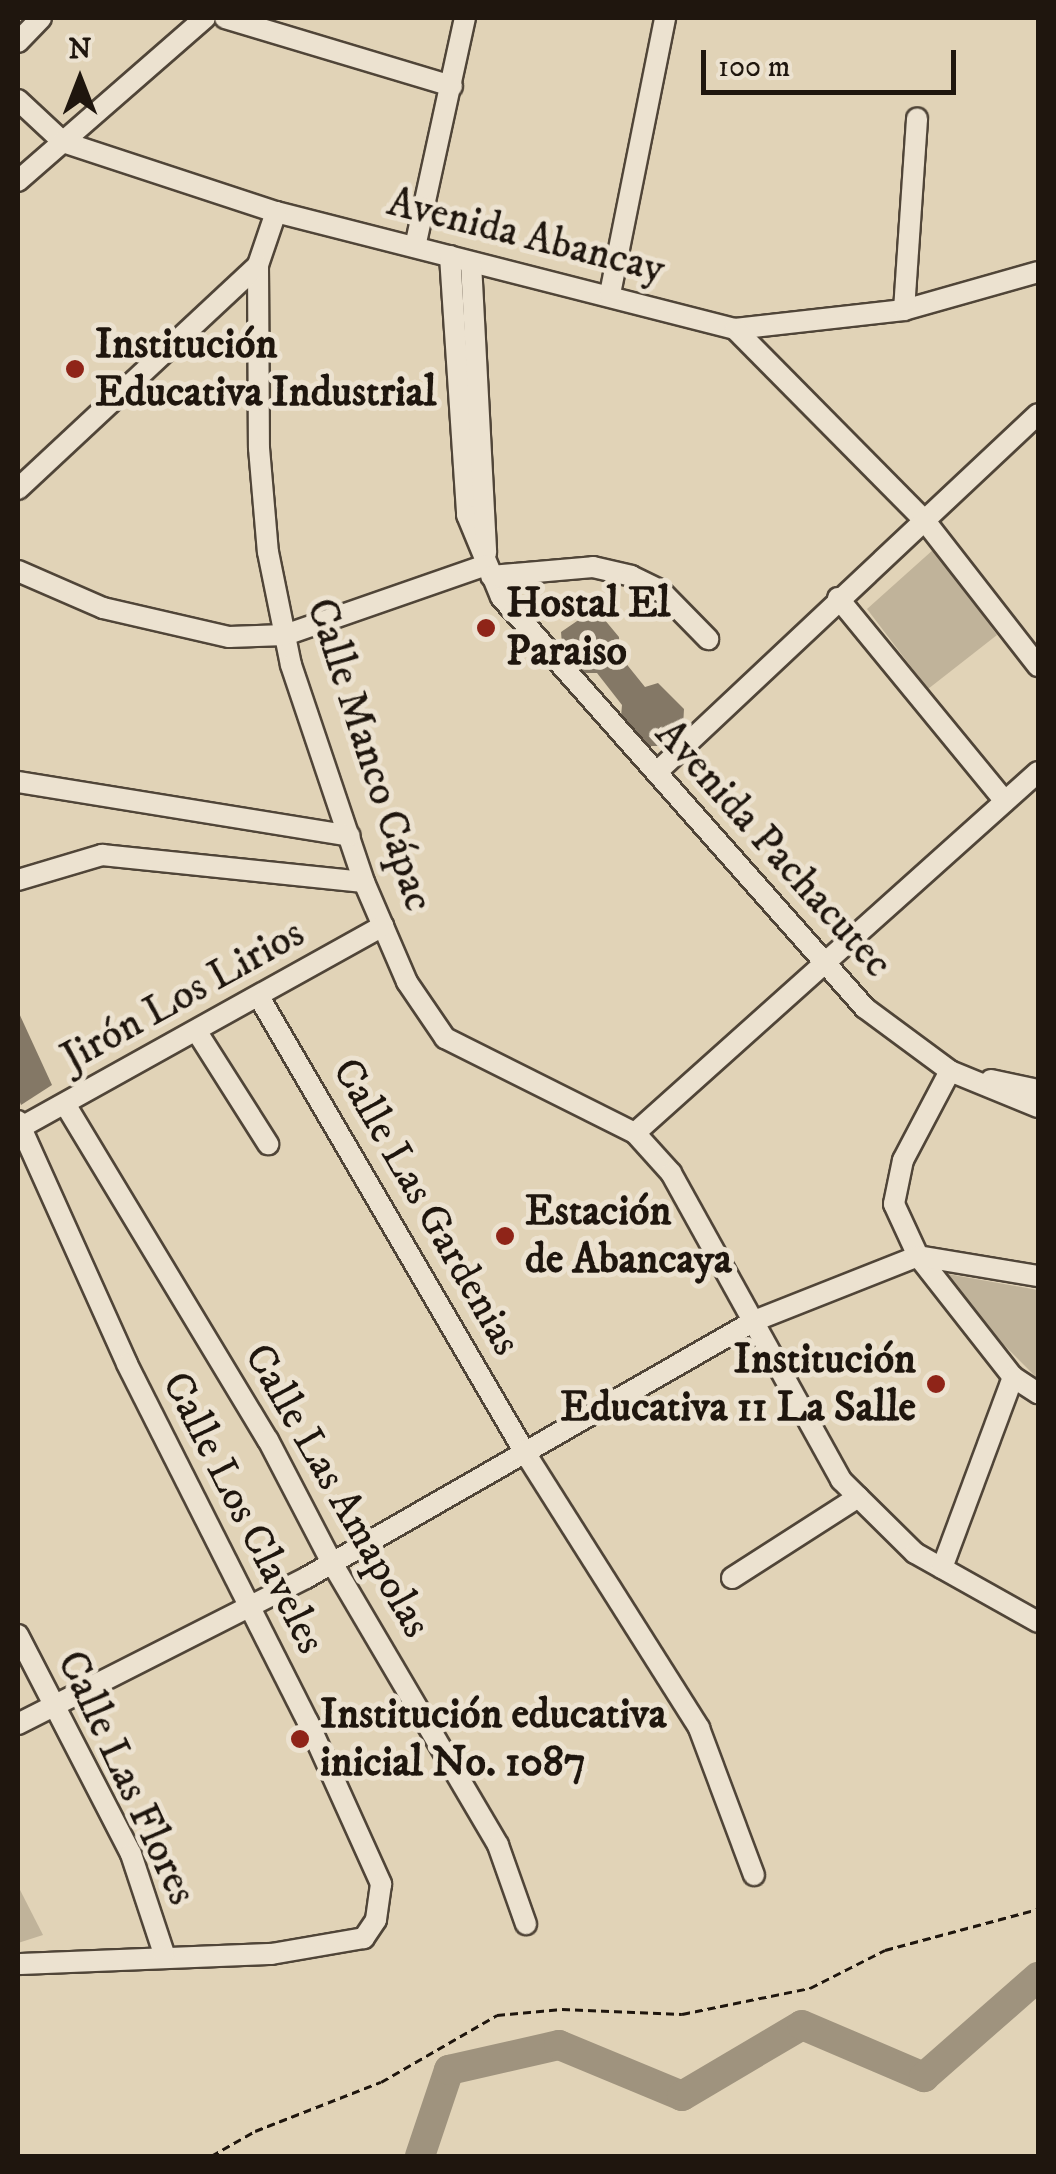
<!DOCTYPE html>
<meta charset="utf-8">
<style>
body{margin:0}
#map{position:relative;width:1056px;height:2174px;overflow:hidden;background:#e1d3b7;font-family:"IM FELL DW Pica",serif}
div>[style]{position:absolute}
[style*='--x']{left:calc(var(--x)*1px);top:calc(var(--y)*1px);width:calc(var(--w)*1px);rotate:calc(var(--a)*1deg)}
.green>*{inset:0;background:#c0b39a}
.river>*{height:30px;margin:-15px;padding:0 15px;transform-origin:15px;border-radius:15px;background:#9f937e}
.building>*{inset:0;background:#847866}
.path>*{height:2.5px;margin-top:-1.25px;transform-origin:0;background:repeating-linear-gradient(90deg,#1f160e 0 8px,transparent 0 13px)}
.roads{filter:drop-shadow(2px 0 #504538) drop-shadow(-2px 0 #504538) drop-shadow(0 2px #504538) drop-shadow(0 -2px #504538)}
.minor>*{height:20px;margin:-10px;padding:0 10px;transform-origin:10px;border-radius:10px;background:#ece2d0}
.dots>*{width:28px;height:28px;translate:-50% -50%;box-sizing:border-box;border:5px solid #ece2d0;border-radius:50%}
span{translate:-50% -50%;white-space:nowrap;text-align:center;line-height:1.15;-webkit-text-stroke:10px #ece2d0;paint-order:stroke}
.street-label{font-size:42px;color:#1f160e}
.poi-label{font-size:42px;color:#1f160e;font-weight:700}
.left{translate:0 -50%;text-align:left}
.right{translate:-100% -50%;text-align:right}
.frame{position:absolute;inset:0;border:20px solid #1f160e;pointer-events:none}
.north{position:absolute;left:30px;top:30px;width:100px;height:100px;-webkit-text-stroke:8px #ece2d0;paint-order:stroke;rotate:0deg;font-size:28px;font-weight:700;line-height:40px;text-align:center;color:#1f160e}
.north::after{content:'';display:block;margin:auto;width:35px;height:45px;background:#1f160e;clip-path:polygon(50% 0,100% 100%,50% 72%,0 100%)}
.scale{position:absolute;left:701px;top:50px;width:255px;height:45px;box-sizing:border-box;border:5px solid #1f160e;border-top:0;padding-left:12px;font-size:30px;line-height:35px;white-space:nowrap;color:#1f160e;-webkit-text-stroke:8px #ece2d0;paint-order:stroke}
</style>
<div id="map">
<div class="green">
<i style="clip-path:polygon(934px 549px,997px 635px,928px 689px,867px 609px)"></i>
<i style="clip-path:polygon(942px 1273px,1038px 1290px,1038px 1379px,1004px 1345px)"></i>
<i style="clip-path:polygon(18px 1886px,43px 1935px,18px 1943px)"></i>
</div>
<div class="river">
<i style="--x:420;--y:2156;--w:91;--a:-71.4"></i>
<i style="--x:449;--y:2070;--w:113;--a:-12.8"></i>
<i style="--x:559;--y:2045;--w:133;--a:22.5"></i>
<i style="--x:682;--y:2096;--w:139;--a:-30.6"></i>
<i style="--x:802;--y:2025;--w:133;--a:23.1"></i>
<i style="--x:924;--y:2077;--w:152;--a:-41.3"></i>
</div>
<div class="building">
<i style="clip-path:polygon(580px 619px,604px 619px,619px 637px,620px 656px,645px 687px,658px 683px,684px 709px,683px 727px,660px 746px,635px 746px,620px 728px,622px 705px,597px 673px,577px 673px,563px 657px,561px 632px)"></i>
<i style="clip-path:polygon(18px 1011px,52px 1085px,21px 1105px,18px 1097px)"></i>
</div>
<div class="path">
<i style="--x:211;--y:2156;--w:51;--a:-29.6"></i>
<i style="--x:255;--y:2131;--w:135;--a:-21.3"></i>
<i style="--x:381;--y:2082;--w:134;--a:-30"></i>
<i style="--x:497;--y:2015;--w:65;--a:-5.3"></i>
<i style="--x:562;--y:2009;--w:120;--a:2.4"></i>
<i style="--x:682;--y:2014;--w:131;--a:-11.5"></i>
<i style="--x:810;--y:1988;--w:84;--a:-26.9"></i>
<i style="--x:885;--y:1950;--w:158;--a:-15"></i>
</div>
<div class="roads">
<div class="minor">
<i style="--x:225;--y:18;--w:237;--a:16.7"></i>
<i style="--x:18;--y:42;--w:33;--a:-46"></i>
<i style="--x:18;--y:100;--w:62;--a:43"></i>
<i style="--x:63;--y:142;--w:224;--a:18.2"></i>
<i style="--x:276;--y:212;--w:474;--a:14.3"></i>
<i style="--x:735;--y:329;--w:170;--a:-6.4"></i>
<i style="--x:904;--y:310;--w:139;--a:-15.8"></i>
<i style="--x:18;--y:181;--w:248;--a:-41.1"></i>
<i style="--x:276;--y:212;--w:56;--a:108.8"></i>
<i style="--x:258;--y:265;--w:183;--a:89.7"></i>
<i style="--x:259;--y:448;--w:104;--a:85.1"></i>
<i style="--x:268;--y:552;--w:115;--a:78.5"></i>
<i style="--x:291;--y:665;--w:229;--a:71.4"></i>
<i style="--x:364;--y:882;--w:109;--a:66.7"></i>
<i style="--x:407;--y:982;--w:68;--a:55.8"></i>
<i style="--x:445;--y:1038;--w:212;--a:26.6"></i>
<i style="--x:635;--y:1133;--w:54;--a:48"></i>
<i style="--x:671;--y:1173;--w:351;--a:61"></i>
<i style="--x:841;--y:1480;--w:104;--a:44.6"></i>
<i style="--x:915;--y:1553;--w:141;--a:29.3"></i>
<i style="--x:415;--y:247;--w:234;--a:-77.7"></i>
<i style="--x:450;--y:256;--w:260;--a:86.2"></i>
<i style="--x:467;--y:515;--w:89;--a:67.5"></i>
<i style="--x:501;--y:597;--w:549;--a:48.47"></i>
<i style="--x:865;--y:1008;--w:106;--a:36.5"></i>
<i style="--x:950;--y:1071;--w:95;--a:22.2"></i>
<i style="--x:471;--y:263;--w:290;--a:87"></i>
<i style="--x:610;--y:294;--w:281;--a:-78.7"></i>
<i style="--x:904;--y:310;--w:192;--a:-86.1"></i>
<i style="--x:735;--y:329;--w:270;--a:45.3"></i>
<i style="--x:925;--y:521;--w:184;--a:52.1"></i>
<i style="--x:18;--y:489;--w:328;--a:-43"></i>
<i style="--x:18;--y:571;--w:93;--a:23.5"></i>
<i style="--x:103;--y:608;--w:129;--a:13"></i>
<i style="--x:229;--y:637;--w:56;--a:-2"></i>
<i style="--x:285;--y:635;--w:213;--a:-19.2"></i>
<i style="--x:491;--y:576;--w:102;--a:-5"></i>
<i style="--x:593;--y:567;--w:39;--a:13"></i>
<i style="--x:631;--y:576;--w:32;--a:26"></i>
<i style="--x:660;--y:590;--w:69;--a:45.6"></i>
<i style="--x:838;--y:598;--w:263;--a:50.6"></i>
<i style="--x:658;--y:771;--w:521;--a:-43.21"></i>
<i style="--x:18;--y:782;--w:336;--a:9.2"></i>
<i style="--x:18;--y:880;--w:88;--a:-16.6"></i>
<i style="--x:102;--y:855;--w:263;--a:5.9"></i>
<i style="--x:259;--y:997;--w:526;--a:59.73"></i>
<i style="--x:524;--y:1451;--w:328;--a:57.7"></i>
<i style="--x:699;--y:1728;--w:157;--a:69.5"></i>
<i style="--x:197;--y:1032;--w:133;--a:57.6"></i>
<i style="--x:950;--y:1071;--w:101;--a:117.8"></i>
<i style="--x:903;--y:1160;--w:45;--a:101.6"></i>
<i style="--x:894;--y:1204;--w:57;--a:65.2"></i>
<i style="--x:918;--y:1256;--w:154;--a:51.9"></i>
<i style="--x:1013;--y:1377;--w:30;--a:33"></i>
<i style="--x:991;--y:1080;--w:48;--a:12"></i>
<i style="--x:65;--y:1104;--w:393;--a:58.9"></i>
<i style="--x:268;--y:1440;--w:139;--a:62.5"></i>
<i style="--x:332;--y:1563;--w:327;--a:59.5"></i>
<i style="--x:498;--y:1845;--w:84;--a:70.5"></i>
<i style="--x:18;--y:1121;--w:266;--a:65.8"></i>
<i style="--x:127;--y:1364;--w:401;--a:63.2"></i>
<i style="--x:308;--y:1722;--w:178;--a:65.7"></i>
<i style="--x:381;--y:1884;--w:36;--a:98"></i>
<i style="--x:376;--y:1920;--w:22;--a:124"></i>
<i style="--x:364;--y:1938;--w:94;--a:170.2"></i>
<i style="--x:271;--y:1954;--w:253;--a:177.7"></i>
<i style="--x:18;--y:1129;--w:418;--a:-29.1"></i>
<i style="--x:635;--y:1133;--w:541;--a:-41.85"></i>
<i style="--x:942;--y:1568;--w:204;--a:-69.6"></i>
<i style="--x:732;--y:1578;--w:150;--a:-32.7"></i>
<i style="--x:18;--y:1635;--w:246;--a:62.7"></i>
<i style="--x:131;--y:1854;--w:105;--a:71.7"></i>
<i style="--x:18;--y:1724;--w:323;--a:-26.9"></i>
<i style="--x:306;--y:1578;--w:516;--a:-29.84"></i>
<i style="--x:754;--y:1321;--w:176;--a:-21.6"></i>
<i style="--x:918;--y:1256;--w:122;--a:9.5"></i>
</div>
</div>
<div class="dots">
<i style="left:75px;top:369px;background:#8f2418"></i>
<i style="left:486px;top:628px;background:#8f2418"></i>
<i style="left:505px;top:1236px;background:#8f2418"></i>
<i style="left:936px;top:1384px;background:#8f2418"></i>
<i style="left:300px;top:1739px;background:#8f2418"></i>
</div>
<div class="street-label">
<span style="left:526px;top:236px;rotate:14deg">Avenida Abancay</span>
<span style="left:369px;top:755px;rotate:72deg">Calle Manco Cápac</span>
<span style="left:773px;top:849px;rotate:48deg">Avenida Pachacutec</span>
<span style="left:183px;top:996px;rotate:-29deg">Jirón Los Lirios</span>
<span style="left:426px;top:1207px;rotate:60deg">Calle Las Gardenias</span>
<span style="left:337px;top:1491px;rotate:60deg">Calle Las Amapolas</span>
<span style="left:243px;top:1513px;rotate:63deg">Calle Los Claveles</span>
<span style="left:126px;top:1778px;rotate:65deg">Calle Las Flores</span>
</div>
<div class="poi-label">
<span class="left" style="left:95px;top:369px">Institución<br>Educativa Industrial</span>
<span class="left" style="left:506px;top:628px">Hostal El<br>Paraiso</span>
<span class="left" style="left:525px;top:1236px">Estación<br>de Abancaya</span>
<span class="right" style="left:916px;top:1384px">Institución<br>Educativa 11 La Salle</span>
<span class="left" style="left:320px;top:1739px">Institución educativa<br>inicial No. 1087</span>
</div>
<div class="frame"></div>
<div class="north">N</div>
<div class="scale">100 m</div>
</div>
